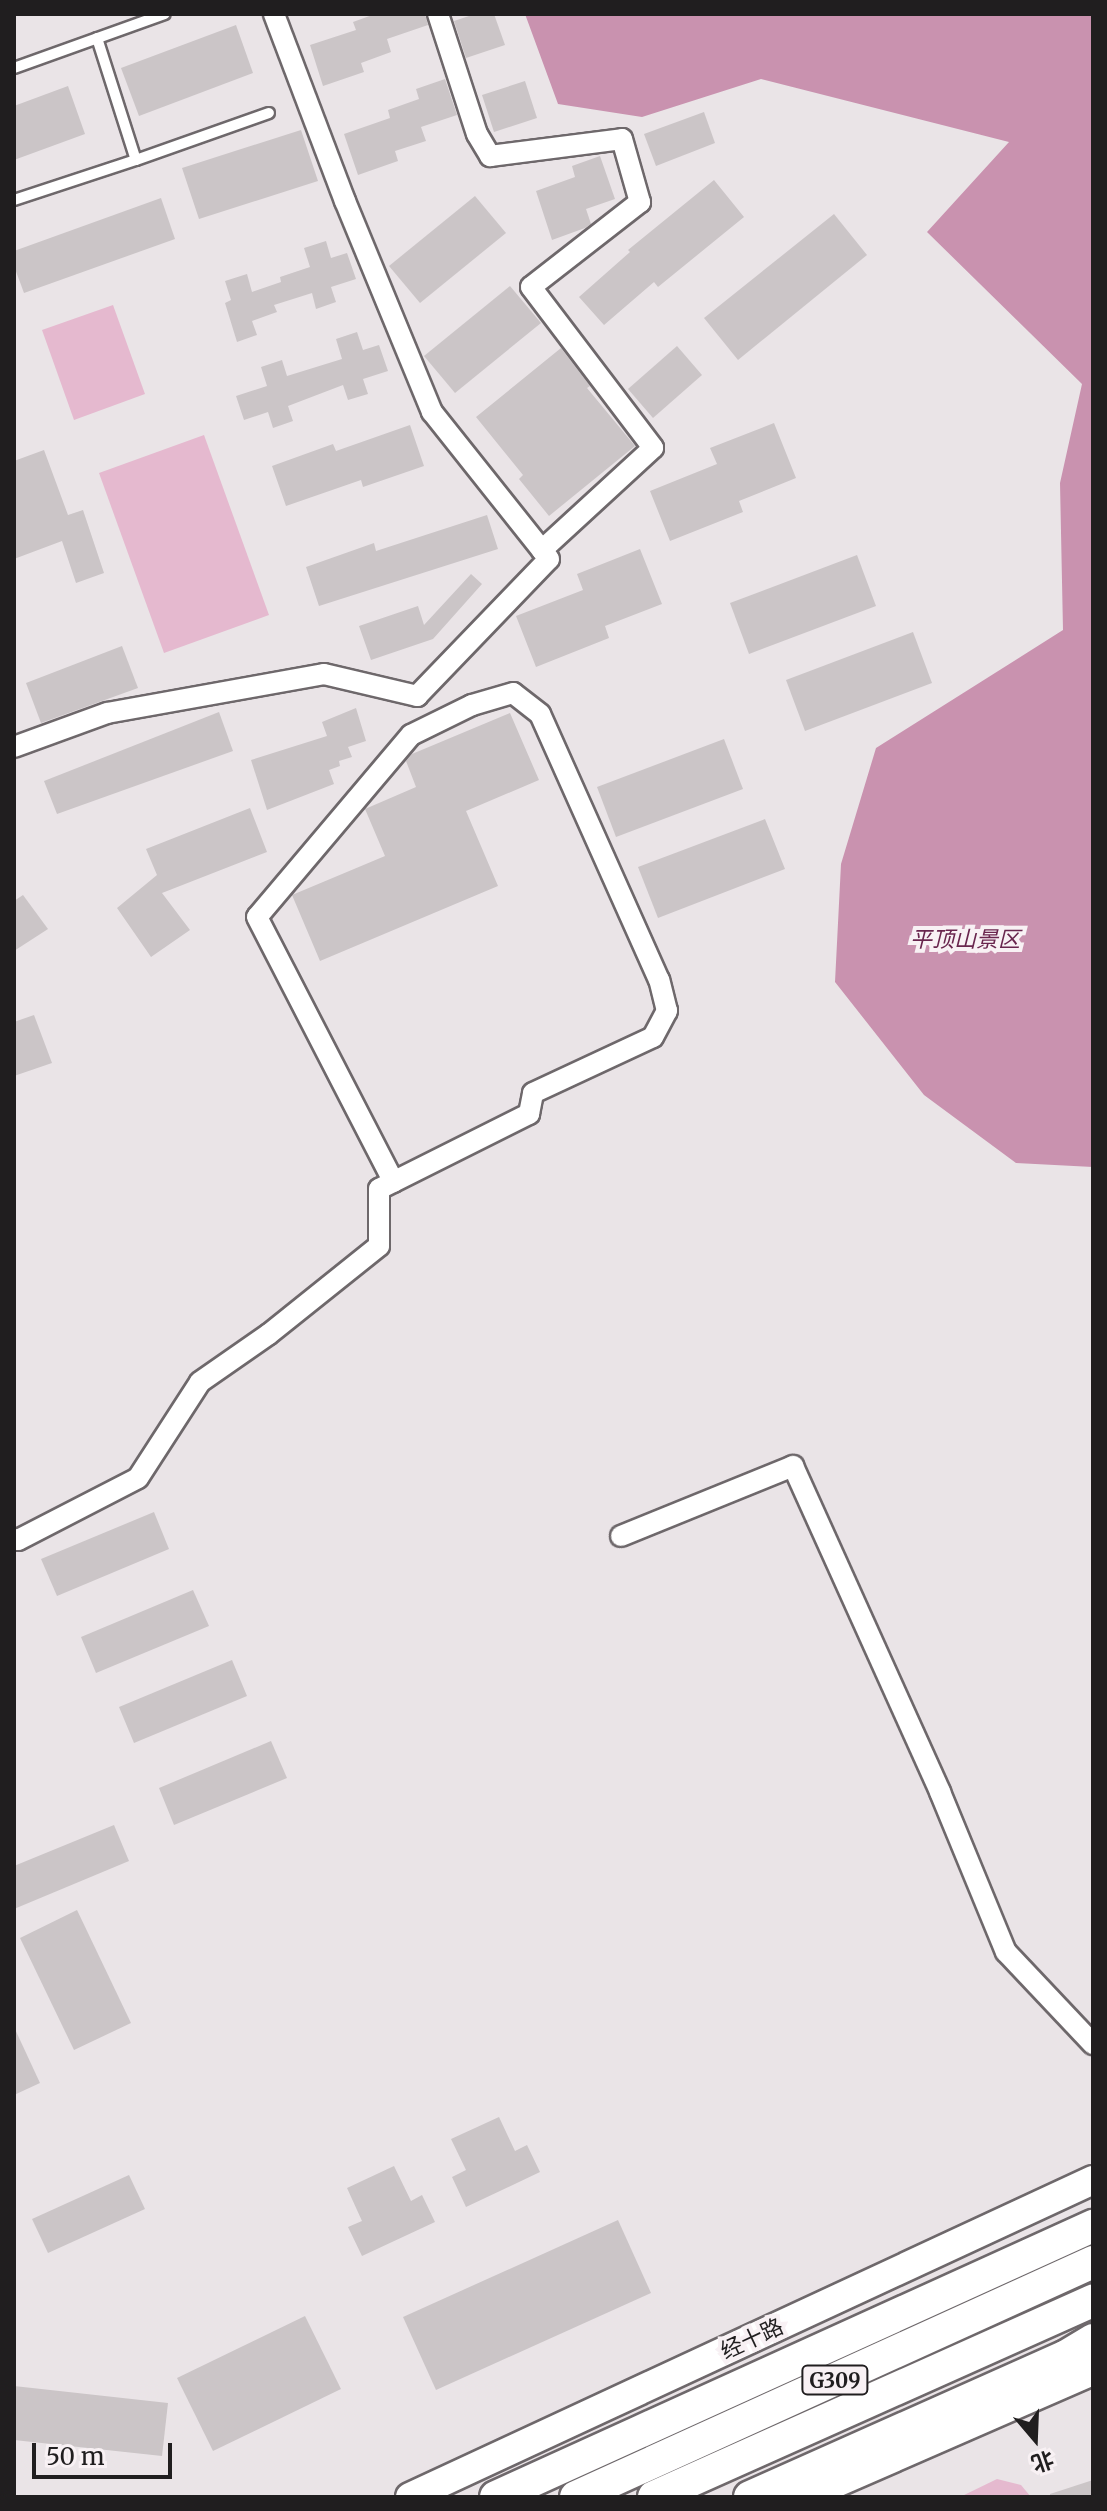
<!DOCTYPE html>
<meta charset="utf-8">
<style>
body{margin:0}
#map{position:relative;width:1107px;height:2511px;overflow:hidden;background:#eae4e7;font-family:Merriweather,"Noto Sans SC",serif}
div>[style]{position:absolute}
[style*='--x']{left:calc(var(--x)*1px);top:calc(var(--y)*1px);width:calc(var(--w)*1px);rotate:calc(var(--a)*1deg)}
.green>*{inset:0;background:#e5b9cf}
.forest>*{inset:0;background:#c992af}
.building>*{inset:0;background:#cbc5c7}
.roads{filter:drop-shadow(2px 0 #6e686b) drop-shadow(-2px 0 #6e686b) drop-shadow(0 2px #6e686b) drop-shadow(0 -2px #6e686b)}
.service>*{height:10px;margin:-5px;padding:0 5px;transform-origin:5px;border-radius:5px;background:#fff}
.minor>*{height:20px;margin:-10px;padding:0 10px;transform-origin:10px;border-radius:10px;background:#fff}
.secondary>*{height:28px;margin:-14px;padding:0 14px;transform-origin:14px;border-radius:14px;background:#fff}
.trunk>*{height:32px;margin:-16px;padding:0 16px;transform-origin:16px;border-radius:16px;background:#fff}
span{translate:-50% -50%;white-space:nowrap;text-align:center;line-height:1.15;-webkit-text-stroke:8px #f8f1f4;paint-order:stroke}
.shield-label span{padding:2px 6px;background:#f8f1f4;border:2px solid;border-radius:6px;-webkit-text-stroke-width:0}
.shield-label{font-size:20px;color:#201e1f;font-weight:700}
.park-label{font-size:22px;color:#69264e;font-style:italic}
.street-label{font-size:22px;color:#201e1f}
.frame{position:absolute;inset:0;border:16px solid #201e1f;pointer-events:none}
.north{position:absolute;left:995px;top:2399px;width:80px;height:80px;-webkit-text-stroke:6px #f8f1f4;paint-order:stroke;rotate:161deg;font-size:22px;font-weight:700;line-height:32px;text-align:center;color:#201e1f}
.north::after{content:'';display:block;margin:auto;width:28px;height:36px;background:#201e1f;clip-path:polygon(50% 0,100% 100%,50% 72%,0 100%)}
.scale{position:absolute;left:32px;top:2443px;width:140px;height:36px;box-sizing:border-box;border:4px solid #201e1f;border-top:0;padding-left:10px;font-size:24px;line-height:28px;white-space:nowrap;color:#201e1f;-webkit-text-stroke:6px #f8f1f4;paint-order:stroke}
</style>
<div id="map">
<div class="green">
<i style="clip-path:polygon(113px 305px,145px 394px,74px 420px,42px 330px)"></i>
<i style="clip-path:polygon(204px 435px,269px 615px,164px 653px,99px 473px)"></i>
<i style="clip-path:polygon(997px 2479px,1021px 2485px,1031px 2497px,960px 2497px)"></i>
</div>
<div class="forest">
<i style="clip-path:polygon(525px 14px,1093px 14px,1093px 1167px,1016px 1163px,924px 1095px,835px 982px,841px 864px,876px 748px,1063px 630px,1060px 483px,1082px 384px,927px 232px,1009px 142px,761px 79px,642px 117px,558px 104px)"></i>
</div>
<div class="building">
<i style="clip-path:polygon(375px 14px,425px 14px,428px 25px,387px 39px,391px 52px,361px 63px,364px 72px,323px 86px,310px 45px,356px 30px,353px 22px)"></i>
<i style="clip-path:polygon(475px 14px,494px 14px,505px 45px,466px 58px,454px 21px)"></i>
<i style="clip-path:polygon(236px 25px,253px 73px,139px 116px,121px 68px)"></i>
<i style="clip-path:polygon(445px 79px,457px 115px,421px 127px,426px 141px,395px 151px,398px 161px,358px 175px,344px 134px,390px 118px,388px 110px,419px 99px,416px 89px)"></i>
<i style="clip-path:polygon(525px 81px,537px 118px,494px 132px,482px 95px)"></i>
<i style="clip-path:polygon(68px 86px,85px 134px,14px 160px,14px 106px)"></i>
<i style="clip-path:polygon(704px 112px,715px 143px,656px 166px,644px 134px)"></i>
<i style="clip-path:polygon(301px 130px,318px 181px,199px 219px,182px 168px)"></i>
<i style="clip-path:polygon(600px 156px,615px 199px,586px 209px,591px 224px,585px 228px,552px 240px,536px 191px,575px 177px,572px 166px)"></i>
<i style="clip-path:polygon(714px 180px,744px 217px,658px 287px,654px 282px,604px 325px,579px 297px,630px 252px,628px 250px)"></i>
<i style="clip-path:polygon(475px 196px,506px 233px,420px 303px,389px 266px)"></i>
<i style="clip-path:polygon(161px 198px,175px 239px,24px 293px,14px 266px,14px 251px)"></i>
<i style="clip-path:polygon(834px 214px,867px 255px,738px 360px,704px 318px)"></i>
<i style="clip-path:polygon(326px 241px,331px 258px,347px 253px,356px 279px,331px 287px,336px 302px,316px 309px,312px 293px,274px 305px,277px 312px,252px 321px,257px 335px,237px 342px,225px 303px,231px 300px,225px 281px,247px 274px,252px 292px,281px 282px,280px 277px,310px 267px,304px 248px)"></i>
<i style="clip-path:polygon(510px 286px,541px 323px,455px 393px,424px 356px)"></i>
<i style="clip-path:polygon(357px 332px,363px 350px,379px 345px,388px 371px,363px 379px,368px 394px,348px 400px,343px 385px,288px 406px,293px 421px,273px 428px,268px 412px,244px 420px,236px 396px,267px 386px,261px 367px,282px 360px,287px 376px,342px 359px,336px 339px)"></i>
<i style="clip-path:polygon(677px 346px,702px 375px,653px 418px,628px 389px)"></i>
<i style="clip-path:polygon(561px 348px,590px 386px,587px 388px,635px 446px,549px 516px,519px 479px,523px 475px,476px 417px)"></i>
<i style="clip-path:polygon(774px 423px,796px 478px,739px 501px,743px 512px,670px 541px,650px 491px,717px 464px,710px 448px)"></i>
<i style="clip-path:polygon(410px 425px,424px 466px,363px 487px,361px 480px,286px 506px,272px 466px,333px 444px,336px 451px)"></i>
<i style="clip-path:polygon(44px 450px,68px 515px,83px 510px,104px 573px,76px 583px,62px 541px,14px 559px,14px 461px)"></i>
<i style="clip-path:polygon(487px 515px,498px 549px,319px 606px,306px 567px,374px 543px,376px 551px)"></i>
<i style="clip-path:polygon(640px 549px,662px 604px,605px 626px,609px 638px,536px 667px,516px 616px,583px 590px,577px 574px)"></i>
<i style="clip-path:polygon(857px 555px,876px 606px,749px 654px,730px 603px)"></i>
<i style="clip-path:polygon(471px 574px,482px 584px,433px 639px,371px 660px,359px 626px,418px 606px,424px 625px)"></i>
<i style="clip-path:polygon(913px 632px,932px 683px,805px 731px,786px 680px)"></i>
<i style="clip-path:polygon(122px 646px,138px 688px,41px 723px,26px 683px)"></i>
<i style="clip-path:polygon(356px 708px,366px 741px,348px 747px,352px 757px,339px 761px,340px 766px,329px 770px,334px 784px,267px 810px,251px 760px,327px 736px,322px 722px)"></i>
<i style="clip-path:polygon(219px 712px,233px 751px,57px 814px,44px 781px)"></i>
<i style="clip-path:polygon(510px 713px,539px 780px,466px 811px,498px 886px,320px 961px,292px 895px,385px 856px,365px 809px,416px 787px,406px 761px,412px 754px)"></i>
<i style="clip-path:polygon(724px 739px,743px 789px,616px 837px,597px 787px)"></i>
<i style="clip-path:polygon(250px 808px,267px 852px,162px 893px,190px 930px,151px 957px,117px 908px,157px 875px,146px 849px)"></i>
<i style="clip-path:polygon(765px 819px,785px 869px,658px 918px,638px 867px)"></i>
<i style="clip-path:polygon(23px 895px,48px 929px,14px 951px,14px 901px)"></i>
<i style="clip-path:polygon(34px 1015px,52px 1063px,14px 1076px,14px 1022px)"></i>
<i style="clip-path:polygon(154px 1512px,169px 1549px,57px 1596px,41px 1559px)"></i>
<i style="clip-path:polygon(193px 1590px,209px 1626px,96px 1673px,81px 1637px)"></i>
<i style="clip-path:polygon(232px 1660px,247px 1696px,134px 1743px,119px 1707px)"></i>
<i style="clip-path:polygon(271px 1741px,287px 1778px,174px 1825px,159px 1788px)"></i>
<i style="clip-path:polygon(114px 1825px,129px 1861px,14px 1909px,14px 1866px)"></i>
<i style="clip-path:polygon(77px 1910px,131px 2023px,74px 2050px,20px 1938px)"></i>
<i style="clip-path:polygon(14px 2027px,40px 2083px,14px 2095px)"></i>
<i style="clip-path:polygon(499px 2117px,515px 2151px,527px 2145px,540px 2172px,466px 2207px,452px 2177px,466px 2170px,451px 2139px)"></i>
<i style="clip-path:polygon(394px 2166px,411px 2201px,422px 2195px,435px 2222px,362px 2256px,348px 2227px,362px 2221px,347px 2188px)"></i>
<i style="clip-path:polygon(129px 2175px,145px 2209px,48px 2253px,32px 2219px)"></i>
<i style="clip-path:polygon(618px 2220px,651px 2293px,436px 2390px,403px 2317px)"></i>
<i style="clip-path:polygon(305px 2316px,341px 2389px,213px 2451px,177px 2378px)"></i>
<i style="clip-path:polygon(14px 2386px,168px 2403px,162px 2456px,14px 2440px)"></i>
<i style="clip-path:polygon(1093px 2480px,1093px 2497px,1050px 2497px,1050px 2494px)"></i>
</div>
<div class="roads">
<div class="service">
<i style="--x:97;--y:38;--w:128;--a:72.3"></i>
<i style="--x:136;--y:160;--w:141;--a:-19.5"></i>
<i style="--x:14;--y:68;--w:160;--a:-19.7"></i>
<i style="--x:14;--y:200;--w:128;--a:-18.2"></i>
</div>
<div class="minor">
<i style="--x:438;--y:14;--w:126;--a:72"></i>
<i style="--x:477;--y:134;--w:26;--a:59"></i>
<i style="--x:490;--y:156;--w:133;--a:-7.3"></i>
<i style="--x:622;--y:139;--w:66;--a:74.1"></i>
<i style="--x:640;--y:202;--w:138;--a:142.1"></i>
<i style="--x:531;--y:287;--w:202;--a:52.8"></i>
<i style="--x:653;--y:448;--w:151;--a:137.4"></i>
<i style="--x:14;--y:747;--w:99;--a:-20.1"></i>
<i style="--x:107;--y:713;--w:220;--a:-10.2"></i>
<i style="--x:324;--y:674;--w:96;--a:13.3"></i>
<i style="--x:417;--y:696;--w:190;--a:-46.1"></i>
<i style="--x:549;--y:559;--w:188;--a:-128.5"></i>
<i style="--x:432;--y:412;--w:228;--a:-112.4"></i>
<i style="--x:345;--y:201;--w:200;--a:-110.8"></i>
<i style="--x:621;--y:1536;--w:186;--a:-22.1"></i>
<i style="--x:793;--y:1466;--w:358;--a:65.7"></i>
<i style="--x:940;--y:1792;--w:173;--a:67.6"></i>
<i style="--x:1006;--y:1952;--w:127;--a:46.6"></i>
<i style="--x:14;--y:1539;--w:4;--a:14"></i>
<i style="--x:18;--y:1540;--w:135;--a:-27.3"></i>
<i style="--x:138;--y:1478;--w:114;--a:-57.1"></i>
<i style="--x:200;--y:1382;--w:84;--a:-34.8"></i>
<i style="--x:269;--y:1334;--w:141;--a:-38.7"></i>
<i style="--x:379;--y:1246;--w:57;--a:-90"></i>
<i style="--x:379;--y:1189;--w:168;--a:-26.6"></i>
<i style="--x:529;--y:1114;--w:21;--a:-79"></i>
<i style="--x:533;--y:1093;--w:132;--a:-25"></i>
<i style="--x:653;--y:1037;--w:30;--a:-62"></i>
<i style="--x:667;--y:1011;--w:32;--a:-104"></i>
<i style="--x:659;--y:980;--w:291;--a:-114.1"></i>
<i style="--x:540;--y:714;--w:34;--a:-142"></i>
<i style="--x:513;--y:693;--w:43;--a:163.7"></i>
<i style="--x:472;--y:705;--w:68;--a:153.8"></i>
<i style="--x:411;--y:735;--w:238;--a:130.2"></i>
<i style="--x:257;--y:917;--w:298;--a:62.7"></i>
</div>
<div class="secondary">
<i style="--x:410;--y:2497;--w:753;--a:-24.9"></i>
<i style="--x:804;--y:2497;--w:315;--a:-23.6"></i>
</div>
<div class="trunk">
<i style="--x:496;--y:2497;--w:656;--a:-24.42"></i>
<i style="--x:576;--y:2497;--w:568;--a:-24.44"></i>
<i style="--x:654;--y:2497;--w:481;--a:-24.1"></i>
<i style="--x:750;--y:2497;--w:345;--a:-24"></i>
<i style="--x:1065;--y:2357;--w:33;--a:-31"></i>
</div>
</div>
<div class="shield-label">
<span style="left:835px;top:2380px">G309</span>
</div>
<div class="park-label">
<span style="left:965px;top:940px">平顶山景区</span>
</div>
<div class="street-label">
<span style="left:752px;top:2339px;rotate:-25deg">经十路</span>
</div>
<div class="frame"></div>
<div class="north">北</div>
<div class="scale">50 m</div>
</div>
